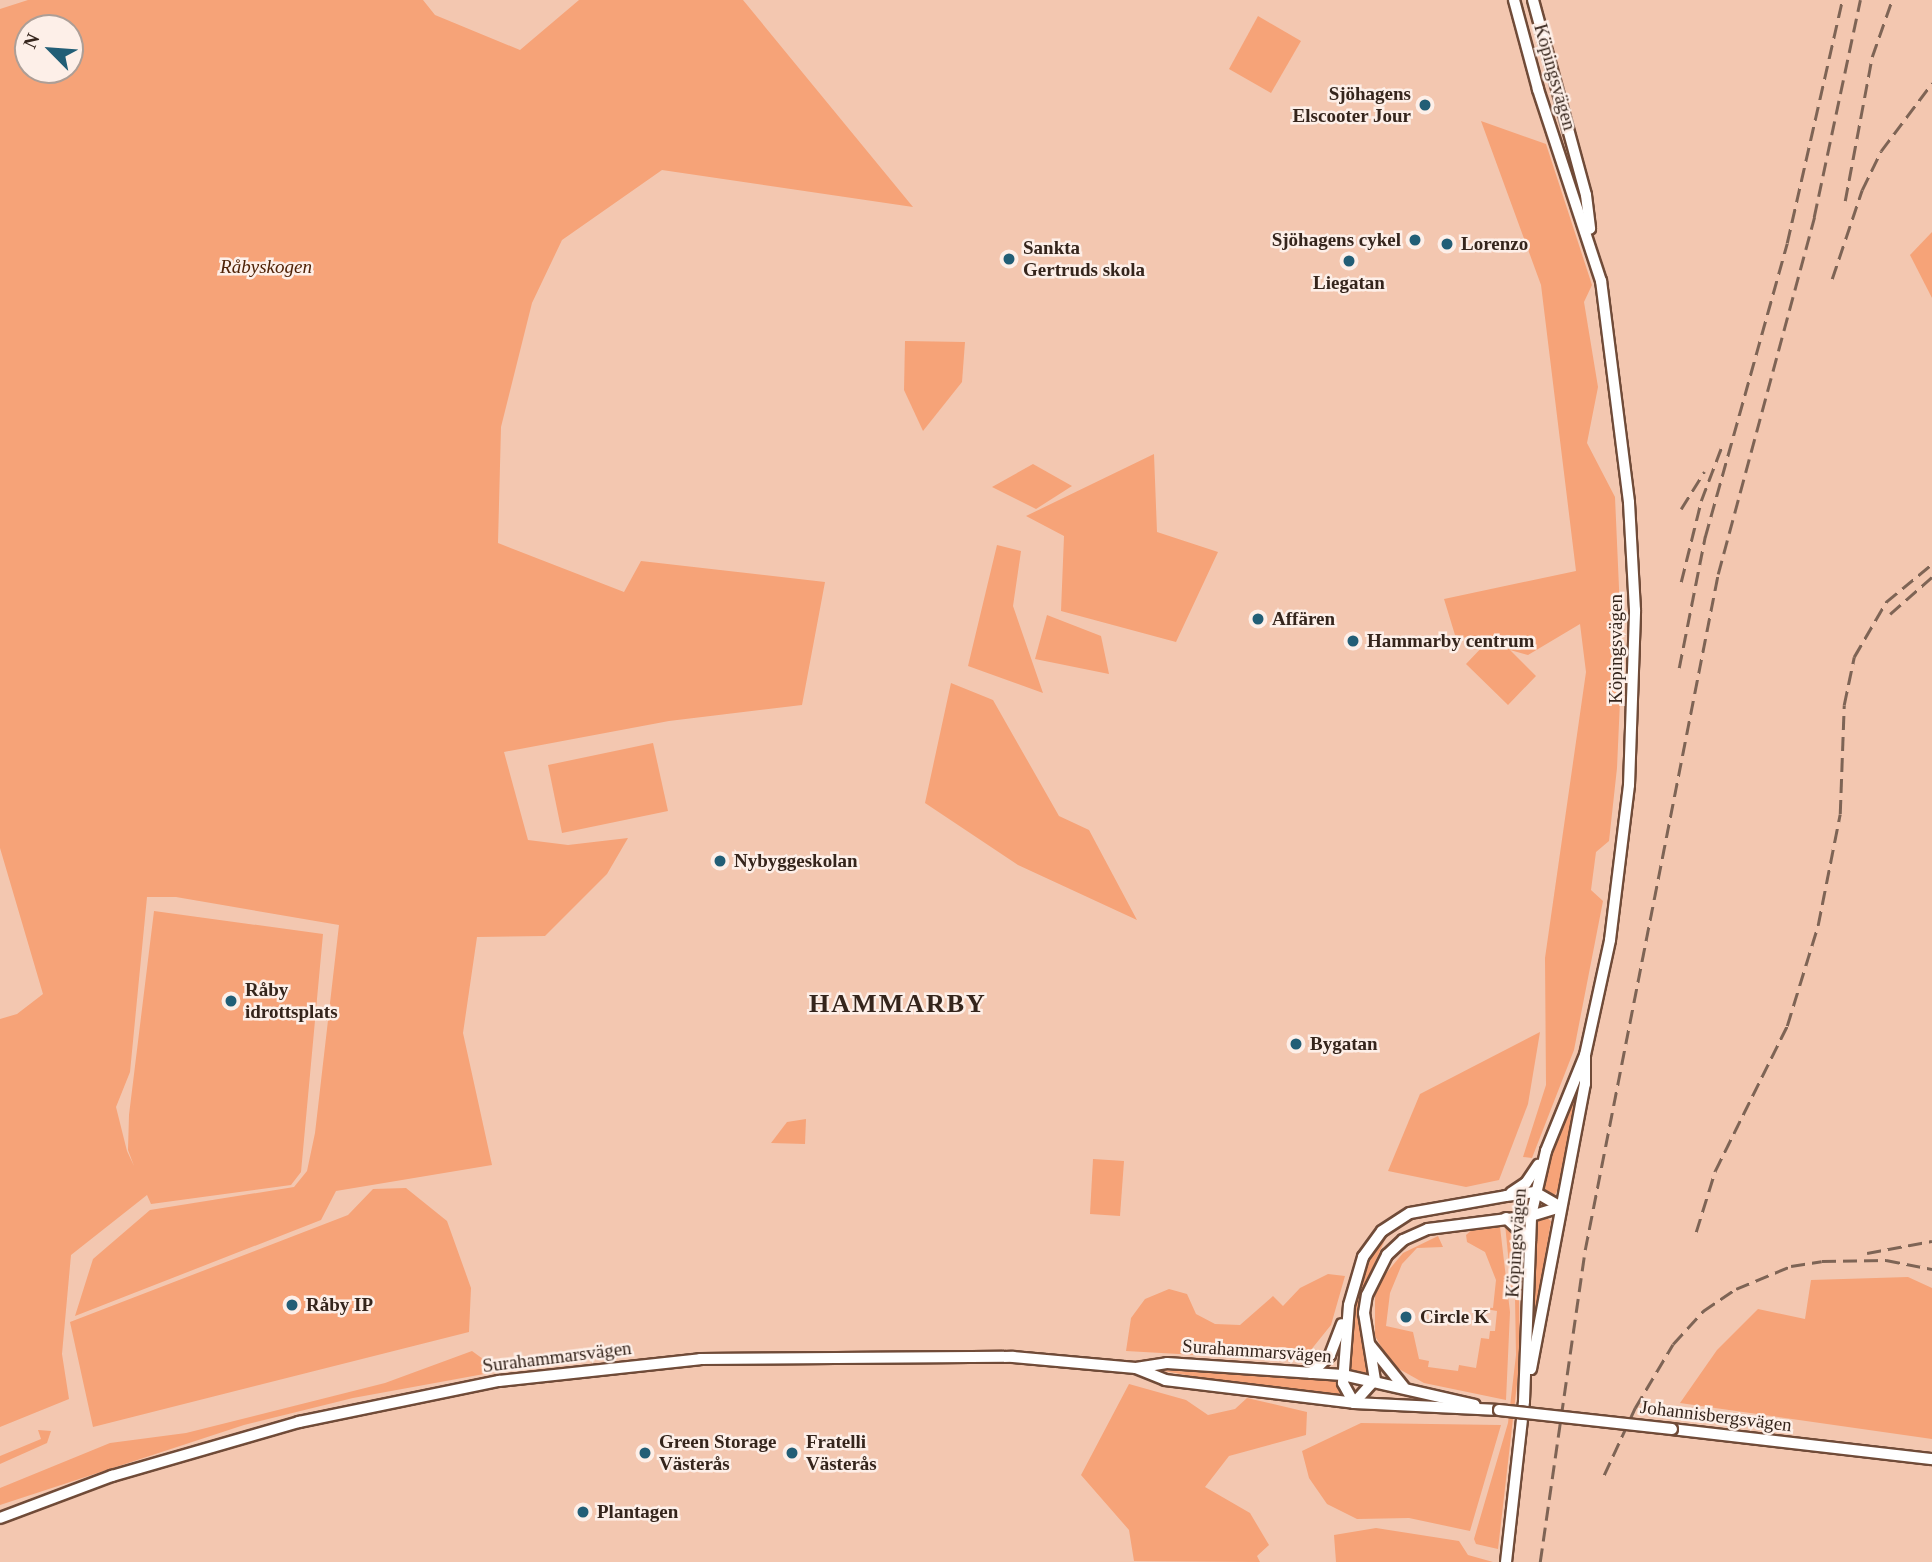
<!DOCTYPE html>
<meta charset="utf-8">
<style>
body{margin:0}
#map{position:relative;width:1932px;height:1562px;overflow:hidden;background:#f3c7b0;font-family:"Times New Roman",serif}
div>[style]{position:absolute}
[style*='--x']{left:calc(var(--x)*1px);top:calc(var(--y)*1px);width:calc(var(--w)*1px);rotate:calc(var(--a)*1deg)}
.green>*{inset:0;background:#f6a378}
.roads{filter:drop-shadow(2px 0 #704b38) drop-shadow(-2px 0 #704b38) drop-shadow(0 2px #704b38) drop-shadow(0 -2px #704b38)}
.secondary>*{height:10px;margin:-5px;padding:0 5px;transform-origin:5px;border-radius:5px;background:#fff}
.rail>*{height:2.5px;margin-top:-1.25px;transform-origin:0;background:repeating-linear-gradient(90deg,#7e6455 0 14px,transparent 0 21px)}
.bridges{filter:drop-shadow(2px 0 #704b38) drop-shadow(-2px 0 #704b38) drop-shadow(0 2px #704b38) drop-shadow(0 -2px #704b38)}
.secondary-bridge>*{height:10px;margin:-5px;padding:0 5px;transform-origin:5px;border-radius:5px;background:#fff}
.dots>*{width:19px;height:19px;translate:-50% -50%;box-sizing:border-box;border:4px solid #fdefe8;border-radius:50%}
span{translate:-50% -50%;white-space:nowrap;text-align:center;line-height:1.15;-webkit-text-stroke:5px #fdefe8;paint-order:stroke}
.street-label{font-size:19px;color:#35251c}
.poi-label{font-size:19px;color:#35251c;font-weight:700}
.right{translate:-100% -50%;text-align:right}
.left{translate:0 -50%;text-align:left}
.park-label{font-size:19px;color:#4f2206;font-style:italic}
.district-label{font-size:26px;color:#35251c;font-weight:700;letter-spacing:2px}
.north{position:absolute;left:14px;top:14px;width:70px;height:70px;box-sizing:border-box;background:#fdefe8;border:2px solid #ad9e96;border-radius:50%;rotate:295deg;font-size:19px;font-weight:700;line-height:28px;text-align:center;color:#35251c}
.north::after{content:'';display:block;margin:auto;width:24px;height:32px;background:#225e76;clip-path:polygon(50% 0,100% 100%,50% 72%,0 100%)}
</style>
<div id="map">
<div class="green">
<i style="clip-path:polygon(evenodd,28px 0,423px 0,435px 15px,520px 50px,579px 0,743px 0,913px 207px,662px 170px,562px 240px,532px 303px,501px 427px,498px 543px,624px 592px,641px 561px,825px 582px,802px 705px,669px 721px,504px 752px,528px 840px,568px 845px,628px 838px,607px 874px,545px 936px,477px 937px,463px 1033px,492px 1165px,336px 1191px,321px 1220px,75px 1316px,93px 1259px,150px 1210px,294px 1187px,307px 1171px,315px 1133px,339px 925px,176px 897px,147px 897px,130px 1072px,116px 1107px,127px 1151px,134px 1166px,128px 1150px,129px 1115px,154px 911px,323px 934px,301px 1172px,291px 1185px,151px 1204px,147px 1195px,71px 1255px,62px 1354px,69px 1399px,0 1427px,0 1019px,17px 1014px,43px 994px,0 848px,0 9px,28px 0,28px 28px,70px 28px,70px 70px,28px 70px,28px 28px)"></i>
<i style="clip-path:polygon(1258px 16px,1301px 41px,1271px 93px,1229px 69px)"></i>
<i style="clip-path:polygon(1481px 121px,1546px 144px,1592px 285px,1584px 302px,1598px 387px,1587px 443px,1615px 497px,1622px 656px,1617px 768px,1609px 841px,1596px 852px,1591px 890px,1603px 901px,1574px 1050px,1532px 1158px,1523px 1157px,1546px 1085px,1545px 958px,1586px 672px,1580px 624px,1528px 655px,1510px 650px,1536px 676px,1508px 705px,1466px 664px,1486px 643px,1455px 635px,1444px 599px,1576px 571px,1541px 285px)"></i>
<i style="clip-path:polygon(1932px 232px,1932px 298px,1910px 255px)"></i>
<i style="clip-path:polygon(905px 341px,965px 342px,962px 382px,923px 431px,904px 390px)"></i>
<i style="clip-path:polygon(1154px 454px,1157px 532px,1218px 552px,1176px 642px,1061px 611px,1064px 536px,1026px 516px)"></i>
<i style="clip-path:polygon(1033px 464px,1072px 486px,1036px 509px,992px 487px)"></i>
<i style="clip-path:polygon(997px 545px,1021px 551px,1013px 606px,1043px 693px,968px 666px)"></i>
<i style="clip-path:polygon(1047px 615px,1101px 636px,1109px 674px,1035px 659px)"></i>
<i style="clip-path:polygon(951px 683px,993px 700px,1059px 816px,1089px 830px,1137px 920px,1018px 865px,925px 803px)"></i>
<i style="clip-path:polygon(653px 743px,668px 811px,562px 833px,548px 765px)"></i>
<i style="clip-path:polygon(1540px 1032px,1528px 1104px,1499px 1180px,1466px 1187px,1388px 1171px,1420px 1094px)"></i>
<i style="clip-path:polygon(1579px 1078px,1561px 1183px,1555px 1195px,1540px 1187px)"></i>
<i style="clip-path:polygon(806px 1119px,805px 1144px,771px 1143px,787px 1122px)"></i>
<i style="clip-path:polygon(1093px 1159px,1124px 1161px,1120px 1216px,1090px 1214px)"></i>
<i style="clip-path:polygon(406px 1188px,447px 1221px,471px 1288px,469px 1332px,93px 1427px,70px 1322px,348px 1215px,373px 1189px)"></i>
<i style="clip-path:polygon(1547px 1218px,1551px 1221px,1533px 1327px,1534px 1220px)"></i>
<i style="clip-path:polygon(1505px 1224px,1524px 1243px,1521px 1297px,1512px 1295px)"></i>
<i style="clip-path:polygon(1500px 1227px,1510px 1312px,1506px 1400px,1424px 1383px,1392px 1365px,1375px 1336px,1375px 1296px,1383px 1277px,1403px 1253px,1438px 1236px,1443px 1247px,1417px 1248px,1402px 1264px,1390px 1293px,1386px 1326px,1413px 1332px,1419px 1359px,1429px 1361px,1428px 1367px,1458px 1371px,1459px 1365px,1476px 1368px,1481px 1338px,1489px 1339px,1490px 1331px,1495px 1331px,1497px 1311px,1485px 1309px,1481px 1316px,1482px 1307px,1493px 1308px,1496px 1280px,1485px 1252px,1467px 1242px,1466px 1235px,1474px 1228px)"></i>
<i style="clip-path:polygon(1388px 1233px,1366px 1282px,1359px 1314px,1370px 1375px,1346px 1372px,1351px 1321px,1365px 1267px)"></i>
<i style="clip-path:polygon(1328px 1274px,1345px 1276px,1331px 1325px,1302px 1361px,1126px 1351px,1131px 1318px,1145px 1299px,1169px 1289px,1187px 1294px,1196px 1314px,1215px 1324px,1240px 1325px,1273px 1296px,1283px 1306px,1300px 1288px)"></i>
<i style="clip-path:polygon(1908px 1277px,1932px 1288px,1932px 1439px,1680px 1403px,1717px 1350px,1758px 1309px,1805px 1319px,1811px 1280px)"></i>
<i style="clip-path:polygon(1515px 1298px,1519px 1300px,1520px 1358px,1498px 1549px,1476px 1544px,1474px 1539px,1508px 1423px,1516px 1355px)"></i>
<i style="clip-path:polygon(472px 1351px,483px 1359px,484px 1374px,353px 1398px,244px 1425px,0 1505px,0 1488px,110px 1443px,186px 1433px,385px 1383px)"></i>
<i style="clip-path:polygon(1158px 1370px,1339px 1380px,1343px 1396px,1214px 1380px)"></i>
<i style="clip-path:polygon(1129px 1384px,1186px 1400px,1208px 1415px,1235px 1409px,1247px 1398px,1307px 1412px,1306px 1435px,1229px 1456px,1205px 1487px,1250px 1513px,1269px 1545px,1257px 1556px,1260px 1562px,1134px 1561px,1129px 1530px,1081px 1475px)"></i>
<i style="clip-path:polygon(1361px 1423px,1501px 1425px,1470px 1531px,1409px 1518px,1357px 1519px,1327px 1504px,1309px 1478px,1302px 1451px)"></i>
<i style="clip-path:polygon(38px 1430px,51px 1431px,47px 1443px,0 1464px,0 1456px,41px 1439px)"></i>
<i style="clip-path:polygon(1376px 1528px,1459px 1541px,1468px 1555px,1493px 1562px,1336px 1562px,1334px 1535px)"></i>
</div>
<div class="roads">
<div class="secondary">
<i style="--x:1533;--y:0;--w:202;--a:74.8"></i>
<i style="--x:1586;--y:195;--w:34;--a:83"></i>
<i style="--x:1511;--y:1193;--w:18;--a:-34"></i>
<i style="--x:1526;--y:1183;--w:22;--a:-56"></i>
<i style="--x:1506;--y:1218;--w:33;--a:43"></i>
<i style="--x:1370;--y:1345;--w:53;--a:51.2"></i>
<i style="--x:1136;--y:1368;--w:31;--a:-9"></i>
<i style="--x:1167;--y:1363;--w:176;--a:3.9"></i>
<i style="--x:1343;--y:1375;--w:135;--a:12.8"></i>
<i style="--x:1531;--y:1369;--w:290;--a:-79.3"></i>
<i style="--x:1585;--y:1084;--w:27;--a:-90"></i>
<i style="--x:1311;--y:1373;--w:26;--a:-43"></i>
<i style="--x:1330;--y:1355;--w:33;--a:-69"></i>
<i style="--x:1354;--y:1403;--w:23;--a:-119"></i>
<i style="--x:1343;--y:1383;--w:78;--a:-85.6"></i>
<i style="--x:1349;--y:1305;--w:50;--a:-73.7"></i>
<i style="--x:1363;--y:1257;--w:32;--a:-54"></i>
<i style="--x:1382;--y:1231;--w:33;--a:-33"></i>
<i style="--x:1410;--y:1213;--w:97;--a:-10"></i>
<i style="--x:1506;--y:1196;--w:29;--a:-8"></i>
<i style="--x:1535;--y:1192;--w:30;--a:30"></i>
<i style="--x:1354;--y:1403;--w:31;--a:-48"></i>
<i style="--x:1375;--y:1380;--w:68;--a:-99.3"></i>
<i style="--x:1364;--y:1313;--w:18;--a:-81"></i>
<i style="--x:1367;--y:1295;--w:45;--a:-63.4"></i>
<i style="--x:1387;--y:1255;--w:22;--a:-43"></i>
<i style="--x:1403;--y:1240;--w:27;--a:-24"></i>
<i style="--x:1428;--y:1229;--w:104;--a:-7.2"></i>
<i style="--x:1531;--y:1216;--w:31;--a:-17"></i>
<i style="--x:1672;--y:1429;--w:262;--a:6.6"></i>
<i style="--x:0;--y:1518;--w:120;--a:-20.6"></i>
<i style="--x:112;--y:1476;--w:195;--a:-16.1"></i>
<i style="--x:299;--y:1422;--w:204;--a:-11.6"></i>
<i style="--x:499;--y:1381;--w:202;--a:-6.2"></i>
<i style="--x:700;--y:1359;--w:313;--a:-0.4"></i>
<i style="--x:1013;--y:1357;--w:123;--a:5.1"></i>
<i style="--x:1136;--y:1368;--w:31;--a:22"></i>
<i style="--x:1165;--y:1380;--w:190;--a:6.9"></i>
<i style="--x:1354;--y:1403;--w:145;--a:2.8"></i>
<i style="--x:1506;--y:1562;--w:162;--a:-83.6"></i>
<i style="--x:1524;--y:1401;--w:185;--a:-87.8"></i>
<i style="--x:1531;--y:1216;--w:67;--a:-77"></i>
<i style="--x:1546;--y:1151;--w:104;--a:-67.9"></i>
<i style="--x:1585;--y:1055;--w:118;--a:-77.7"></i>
<i style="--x:1610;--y:940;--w:156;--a:-83"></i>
<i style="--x:1629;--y:785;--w:175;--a:-88"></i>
<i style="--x:1635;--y:610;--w:108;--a:-93.2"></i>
<i style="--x:1629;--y:502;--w:223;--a:-97.2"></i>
<i style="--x:1601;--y:281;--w:202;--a:-108.2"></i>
<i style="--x:1538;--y:89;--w:92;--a:-105.1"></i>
</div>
</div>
<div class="rail">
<i style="--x:1845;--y:201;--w:147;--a:-79.4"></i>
<i style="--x:1872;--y:57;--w:60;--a:-70.7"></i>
<i style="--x:1832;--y:279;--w:94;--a:-71.4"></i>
<i style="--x:1862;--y:190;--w:43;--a:-64"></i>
<i style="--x:1881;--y:151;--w:85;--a:-53.1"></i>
<i style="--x:1681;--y:509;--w:44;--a:-58.1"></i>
<i style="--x:1681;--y:582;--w:83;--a:-76.1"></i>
<i style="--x:1701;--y:501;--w:62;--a:-69.2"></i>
<i style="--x:1890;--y:614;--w:56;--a:-41.4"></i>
<i style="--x:1679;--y:668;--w:134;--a:-78.8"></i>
<i style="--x:1705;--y:537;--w:305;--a:-74.4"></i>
<i style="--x:1787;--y:243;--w:249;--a:-77.2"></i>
<i style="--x:1696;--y:1232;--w:64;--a:-72.7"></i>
<i style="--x:1715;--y:1171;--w:162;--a:-63.6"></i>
<i style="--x:1787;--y:1026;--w:106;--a:-72.9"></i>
<i style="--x:1818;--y:925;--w:113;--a:-78.8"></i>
<i style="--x:1840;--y:814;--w:109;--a:-87.9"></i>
<i style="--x:1844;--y:705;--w:49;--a:-78.2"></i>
<i style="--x:1854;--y:657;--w:64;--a:-59.8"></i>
<i style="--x:1886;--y:602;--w:60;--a:-39.6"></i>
<i style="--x:1867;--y:1253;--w:66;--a:-10.5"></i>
<i style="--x:1604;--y:1475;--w:74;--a:-65.2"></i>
<i style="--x:1635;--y:1408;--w:74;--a:-59.3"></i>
<i style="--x:1673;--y:1344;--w:45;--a:-47.7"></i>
<i style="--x:1703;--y:1311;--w:40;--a:-34"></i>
<i style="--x:1736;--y:1289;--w:60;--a:-22.7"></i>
<i style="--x:1791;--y:1266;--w:31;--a:-9"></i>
<i style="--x:1822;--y:1261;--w:64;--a:-0.9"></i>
<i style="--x:1886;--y:1260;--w:47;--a:11.1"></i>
<i style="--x:1540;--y:1562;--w:315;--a:-81.8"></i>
<i style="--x:1585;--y:1250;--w:689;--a:-78.87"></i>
<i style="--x:1718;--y:574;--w:370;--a:-74.9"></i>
<i style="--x:1814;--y:217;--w:222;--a:-78"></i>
</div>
<div class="bridges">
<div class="secondary-bridge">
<i style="--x:1499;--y:1410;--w:174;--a:6.3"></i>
</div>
</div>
<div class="dots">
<i style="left:1425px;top:105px;background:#225e76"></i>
<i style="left:1415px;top:240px;background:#225e76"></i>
<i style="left:1447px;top:244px;background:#225e76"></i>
<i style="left:1009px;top:259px;background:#225e76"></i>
<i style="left:1349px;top:261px;background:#225e76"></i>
<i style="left:1258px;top:619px;background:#225e76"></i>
<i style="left:1353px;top:641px;background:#225e76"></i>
<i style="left:720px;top:861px;background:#225e76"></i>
<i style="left:231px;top:1001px;background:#225e76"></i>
<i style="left:1296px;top:1044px;background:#225e76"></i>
<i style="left:292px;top:1305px;background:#225e76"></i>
<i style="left:1406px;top:1317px;background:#225e76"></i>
<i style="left:645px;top:1453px;background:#225e76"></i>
<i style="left:792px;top:1453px;background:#225e76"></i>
<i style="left:583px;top:1512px;background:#225e76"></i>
</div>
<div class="street-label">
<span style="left:1555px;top:77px;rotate:74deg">Köpingsvägen</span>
<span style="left:1616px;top:649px;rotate:-90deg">Köpingsvägen</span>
<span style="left:1516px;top:1243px;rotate:-86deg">Köpingsvägen</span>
<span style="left:1257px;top:1351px;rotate:4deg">Surahammarsvägen</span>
<span style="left:557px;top:1357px;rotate:-7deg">Surahammarsvägen</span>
<span style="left:1716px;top:1416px;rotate:7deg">Johannisbergsvägen</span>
</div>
<div class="poi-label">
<span class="right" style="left:1411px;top:105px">Sjöhagens<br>Elscooter Jour</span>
<span class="right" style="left:1401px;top:240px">Sjöhagens cykel</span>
<span class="left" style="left:1461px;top:244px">Lorenzo</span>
<span class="left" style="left:1023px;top:259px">Sankta<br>Gertruds skola</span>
<span style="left:1349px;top:283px">Liegatan</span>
<span class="left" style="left:1272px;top:619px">Affären</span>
<span class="left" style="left:1367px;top:641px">Hammarby centrum</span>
<span class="left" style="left:734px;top:861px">Nybyggeskolan</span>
<span class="left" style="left:245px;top:1001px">Råby<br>idrottsplats</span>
<span class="left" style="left:1310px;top:1044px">Bygatan</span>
<span class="left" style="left:306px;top:1305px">Råby IP</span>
<span class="left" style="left:1420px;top:1317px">Circle K</span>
<span class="left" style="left:659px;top:1453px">Green Storage<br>Västerås</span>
<span class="left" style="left:806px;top:1453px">Fratelli<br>Västerås</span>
<span class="left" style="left:597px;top:1512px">Plantagen</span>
</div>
<div class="park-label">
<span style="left:266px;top:267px">Råbyskogen</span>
</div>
<div class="district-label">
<span style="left:898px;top:1004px">HAMMARBY</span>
</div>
<div class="north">N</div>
</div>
